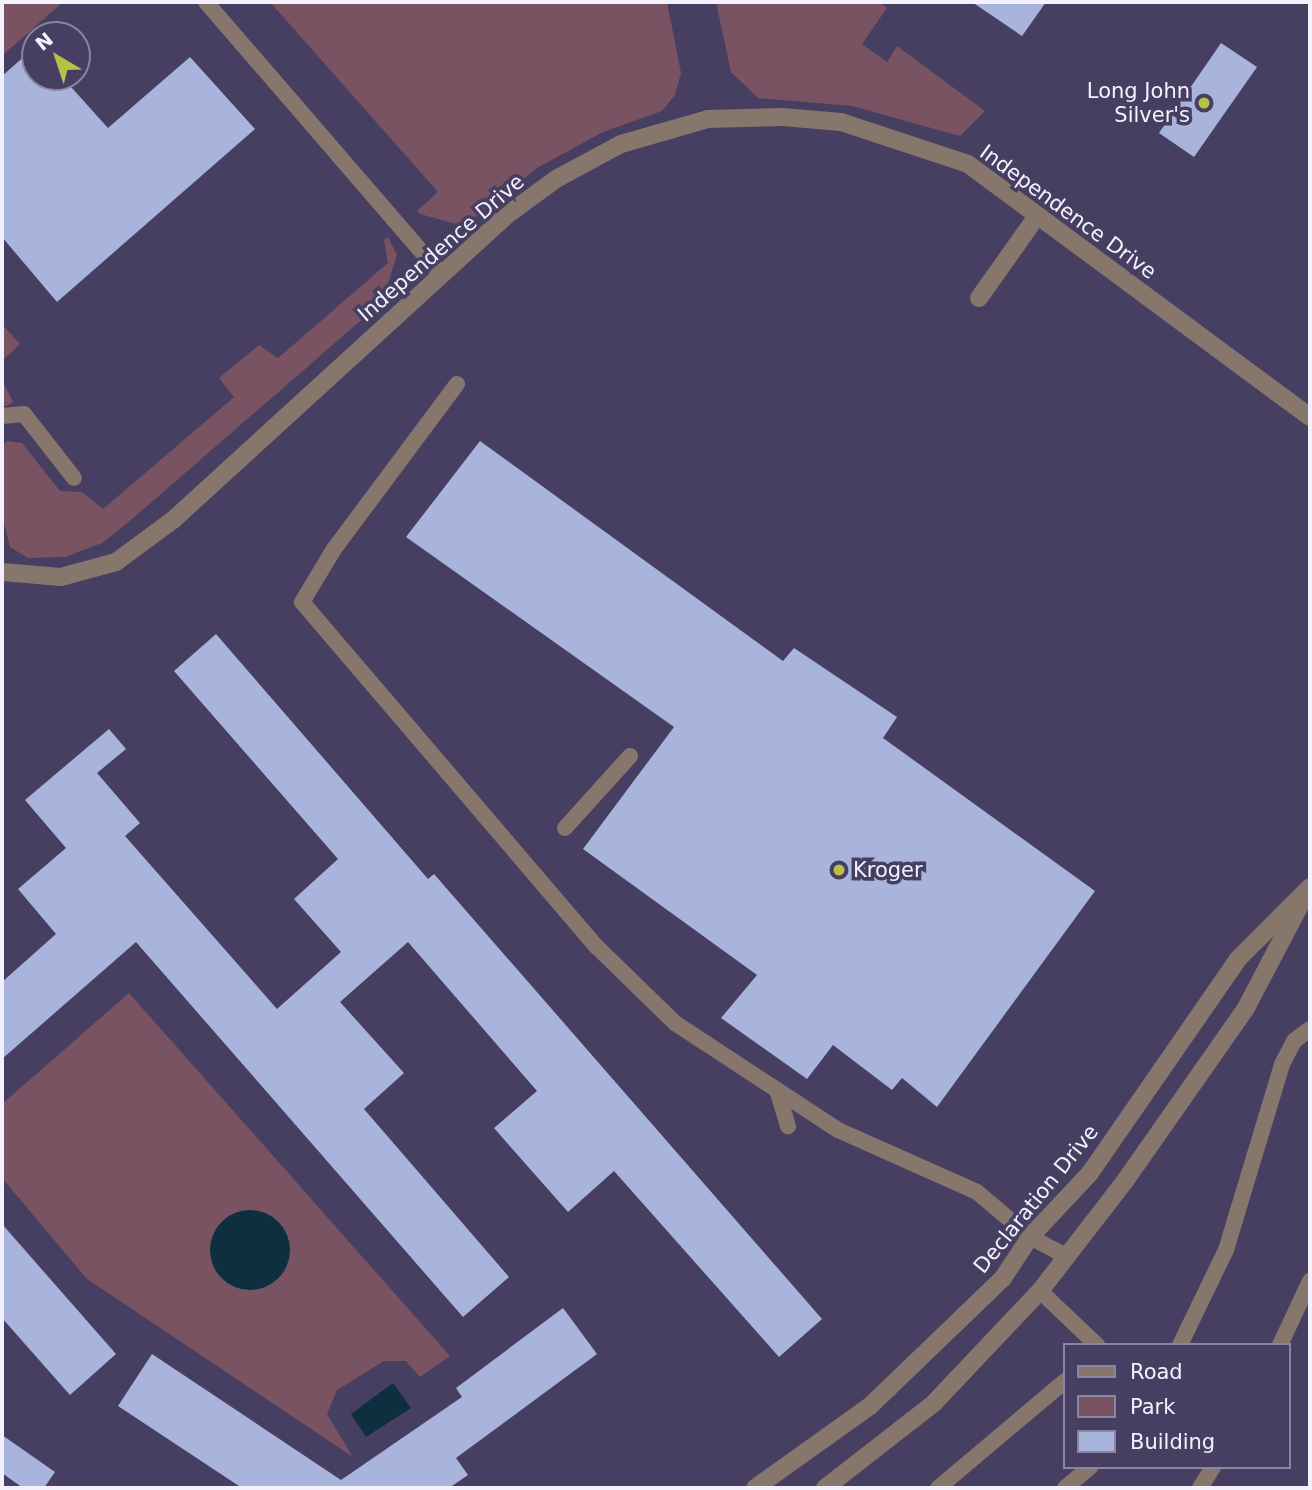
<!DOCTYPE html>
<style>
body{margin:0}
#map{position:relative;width:1312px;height:1490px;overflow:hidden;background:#463f62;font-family:"DejaVu Sans",sans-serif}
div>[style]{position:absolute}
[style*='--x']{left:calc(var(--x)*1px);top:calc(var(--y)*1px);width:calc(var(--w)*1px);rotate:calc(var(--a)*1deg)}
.green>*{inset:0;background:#795362}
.water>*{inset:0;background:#0d2f3f}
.round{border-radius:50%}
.building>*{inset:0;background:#a9b4dc}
.lane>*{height:16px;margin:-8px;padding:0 8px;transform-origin:8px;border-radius:8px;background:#87766c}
.street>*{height:18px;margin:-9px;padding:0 9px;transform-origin:9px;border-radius:9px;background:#87766c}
.dots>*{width:19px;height:19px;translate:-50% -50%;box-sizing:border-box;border:4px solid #463f62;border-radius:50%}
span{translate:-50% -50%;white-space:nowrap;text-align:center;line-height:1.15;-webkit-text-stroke:7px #463f62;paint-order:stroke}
.poi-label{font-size:21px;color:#f3f1fe}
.right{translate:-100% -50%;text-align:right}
.left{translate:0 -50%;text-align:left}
.street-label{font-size:21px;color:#f3f1fe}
.frame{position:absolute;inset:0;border:4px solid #f3f1fe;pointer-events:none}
.legend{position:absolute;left:1063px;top:1343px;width:228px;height:126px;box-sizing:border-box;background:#463f62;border:2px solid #8b86a0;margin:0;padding:9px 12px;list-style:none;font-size:21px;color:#f3f1fe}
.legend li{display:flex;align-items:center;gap:14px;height:35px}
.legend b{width:35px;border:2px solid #8b86a0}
.north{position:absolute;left:21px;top:21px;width:70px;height:70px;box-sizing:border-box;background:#463f62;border:2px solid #8b86a0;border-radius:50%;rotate:321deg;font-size:19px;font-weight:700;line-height:28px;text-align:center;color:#f3f1fe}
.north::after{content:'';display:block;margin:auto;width:24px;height:32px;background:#b7c147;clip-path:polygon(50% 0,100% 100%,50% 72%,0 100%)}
</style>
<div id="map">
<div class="green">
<i style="clip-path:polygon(2px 2px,63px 2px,2px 56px)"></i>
<i style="clip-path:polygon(270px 2px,667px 2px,681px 73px,675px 95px,662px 111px,603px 132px,537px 168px,464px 226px,420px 214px,417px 211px,438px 192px)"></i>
<i style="clip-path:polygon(716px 2px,879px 2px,887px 8px,862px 44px,887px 62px,897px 46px,985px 111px,960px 136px,852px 106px,758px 98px,731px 72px)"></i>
<i style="clip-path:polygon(388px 237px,397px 255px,382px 302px,131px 520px,102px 543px,65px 557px,28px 558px,10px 547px,2px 516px,2px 445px,7px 441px,22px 443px,60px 491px,82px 492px,103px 509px,234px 397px,219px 378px,259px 345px,278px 358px,388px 263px,384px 240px)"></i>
<i style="clip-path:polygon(2px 324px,20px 344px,2px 361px)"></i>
<i style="clip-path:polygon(2px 380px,13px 402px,7px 406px,2px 405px)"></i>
<i style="clip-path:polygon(129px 993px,450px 1356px,420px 1377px,406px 1361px,384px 1361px,337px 1390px,327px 1414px,353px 1457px,87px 1279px,2px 1178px,2px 1104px)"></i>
</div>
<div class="water">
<i class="round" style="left:210px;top:1210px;width:80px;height:80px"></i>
<i style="clip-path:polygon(393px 1383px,411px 1408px,366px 1437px,351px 1414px)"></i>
</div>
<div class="building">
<i style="clip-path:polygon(972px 2px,1046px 2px,1022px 36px)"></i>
<i style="clip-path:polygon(1221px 43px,1257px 67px,1194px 157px,1159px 133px)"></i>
<i style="clip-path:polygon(35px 47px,35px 77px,62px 77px,108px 128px,190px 57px,255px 129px,57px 302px,2px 237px,2px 76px)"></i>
<i style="clip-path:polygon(480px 441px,783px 661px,794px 648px,897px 717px,883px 738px,1095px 891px,937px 1107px,902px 1078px,892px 1090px,833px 1045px,807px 1079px,721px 1018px,757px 975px,583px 849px,674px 727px,406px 537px)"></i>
<i style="clip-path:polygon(216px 634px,428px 879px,434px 874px,822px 1319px,779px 1357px,614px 1171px,568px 1212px,494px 1128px,537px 1091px,408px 942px,340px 1002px,404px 1073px,364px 1109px,509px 1277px,463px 1317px,136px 942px,2px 1059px,2px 982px,56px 934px,18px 889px,66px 848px,25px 800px,109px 729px,126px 749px,97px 773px,140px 823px,125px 836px,277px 1009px,341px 952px,294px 899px,338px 859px,174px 671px)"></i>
<i style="clip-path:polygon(2px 1224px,116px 1354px,70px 1395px,2px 1318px)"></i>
<i style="clip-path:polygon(563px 1308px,597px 1354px,456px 1458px,468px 1475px,449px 1488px,242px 1488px,118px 1406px,152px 1354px,341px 1480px,462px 1397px,456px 1388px)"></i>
<i style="clip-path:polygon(2px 1435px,55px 1472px,44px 1488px,23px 1488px,2px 1473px)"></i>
</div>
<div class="lane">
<i style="--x:206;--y:2;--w:361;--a:49.2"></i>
<i style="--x:457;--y:384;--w:206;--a:126.7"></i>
<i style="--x:334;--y:549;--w:62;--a:121.1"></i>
<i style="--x:302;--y:602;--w:453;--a:49.5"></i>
<i style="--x:596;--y:946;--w:110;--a:44.3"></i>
<i style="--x:675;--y:1023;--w:195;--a:33.3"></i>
<i style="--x:838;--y:1130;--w:152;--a:24"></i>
<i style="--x:977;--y:1192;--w:70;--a:40.3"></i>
<i style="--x:1030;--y:1237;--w:41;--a:27.8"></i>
<i style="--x:2;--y:416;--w:22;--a:-5"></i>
<i style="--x:24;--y:414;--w:81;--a:52"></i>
<i style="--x:565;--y:828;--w:97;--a:-47.9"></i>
<i style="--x:777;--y:1090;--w:38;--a:73"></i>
<i style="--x:1040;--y:1291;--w:79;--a:43.5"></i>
<i style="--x:1180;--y:1345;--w:106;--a:-64.2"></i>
<i style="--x:1226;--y:1250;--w:194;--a:-73.2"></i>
<i style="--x:1282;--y:1064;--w:26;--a:-62"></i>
<i style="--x:1294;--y:1041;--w:20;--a:-37"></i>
<i style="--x:1280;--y:1345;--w:71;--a:-64.9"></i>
<i style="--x:938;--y:1488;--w:166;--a:-40.1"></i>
<i style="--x:1065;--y:1488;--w:33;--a:-40"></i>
<i style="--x:1200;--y:1488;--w:25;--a:-58"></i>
</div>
<div class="street">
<i style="--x:979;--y:298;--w:100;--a:-54.7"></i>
<i style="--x:2;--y:572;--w:59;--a:4.8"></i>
<i style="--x:61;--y:577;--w:57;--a:-15.3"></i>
<i style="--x:116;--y:562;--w:71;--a:-36.4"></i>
<i style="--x:173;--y:520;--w:452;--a:-42.4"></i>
<i style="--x:507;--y:215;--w:61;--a:-36.3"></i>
<i style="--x:556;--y:179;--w:74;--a:-28.3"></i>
<i style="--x:621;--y:144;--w:91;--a:-16"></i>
<i style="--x:708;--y:119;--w:74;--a:-1.5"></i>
<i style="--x:782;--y:117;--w:59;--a:4.8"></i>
<i style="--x:841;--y:122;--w:134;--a:18.3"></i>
<i style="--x:968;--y:164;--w:425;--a:36.5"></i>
<i style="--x:755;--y:1488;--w:141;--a:-35.5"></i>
<i style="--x:870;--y:1406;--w:185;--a:-43.9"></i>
<i style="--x:1003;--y:1278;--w:49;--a:-56.6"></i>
<i style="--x:1030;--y:1237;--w:88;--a:-46.8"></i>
<i style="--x:1090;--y:1173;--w:260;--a:-55.3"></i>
<i style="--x:1238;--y:959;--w:102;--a:-45"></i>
<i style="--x:825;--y:1488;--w:138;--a:-37.9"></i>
<i style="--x:934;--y:1403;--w:154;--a:-46.6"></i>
<i style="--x:1040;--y:1291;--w:139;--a:-52.3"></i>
<i style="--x:1125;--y:1181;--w:211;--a:-55"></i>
<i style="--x:1246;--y:1008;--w:116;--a:-62.3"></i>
</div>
<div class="dots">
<i style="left:1204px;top:103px;background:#b7c147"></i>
<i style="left:839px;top:870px;background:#b7c147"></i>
</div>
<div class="poi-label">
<span class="right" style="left:1190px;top:103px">Long John<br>Silver's</span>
<span class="left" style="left:853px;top:870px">Kroger</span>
</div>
<div class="street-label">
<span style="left:1068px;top:212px;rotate:36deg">Independence Drive</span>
<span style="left:441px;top:248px;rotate:-41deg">Independence Drive</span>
<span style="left:1036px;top:1199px;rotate:-51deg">Declaration Drive</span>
</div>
<div class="frame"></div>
<ul class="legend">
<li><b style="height:9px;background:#87766c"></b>Road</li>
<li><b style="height:19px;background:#795362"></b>Park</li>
<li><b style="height:19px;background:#a9b4dc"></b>Building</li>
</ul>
<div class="north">N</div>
</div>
